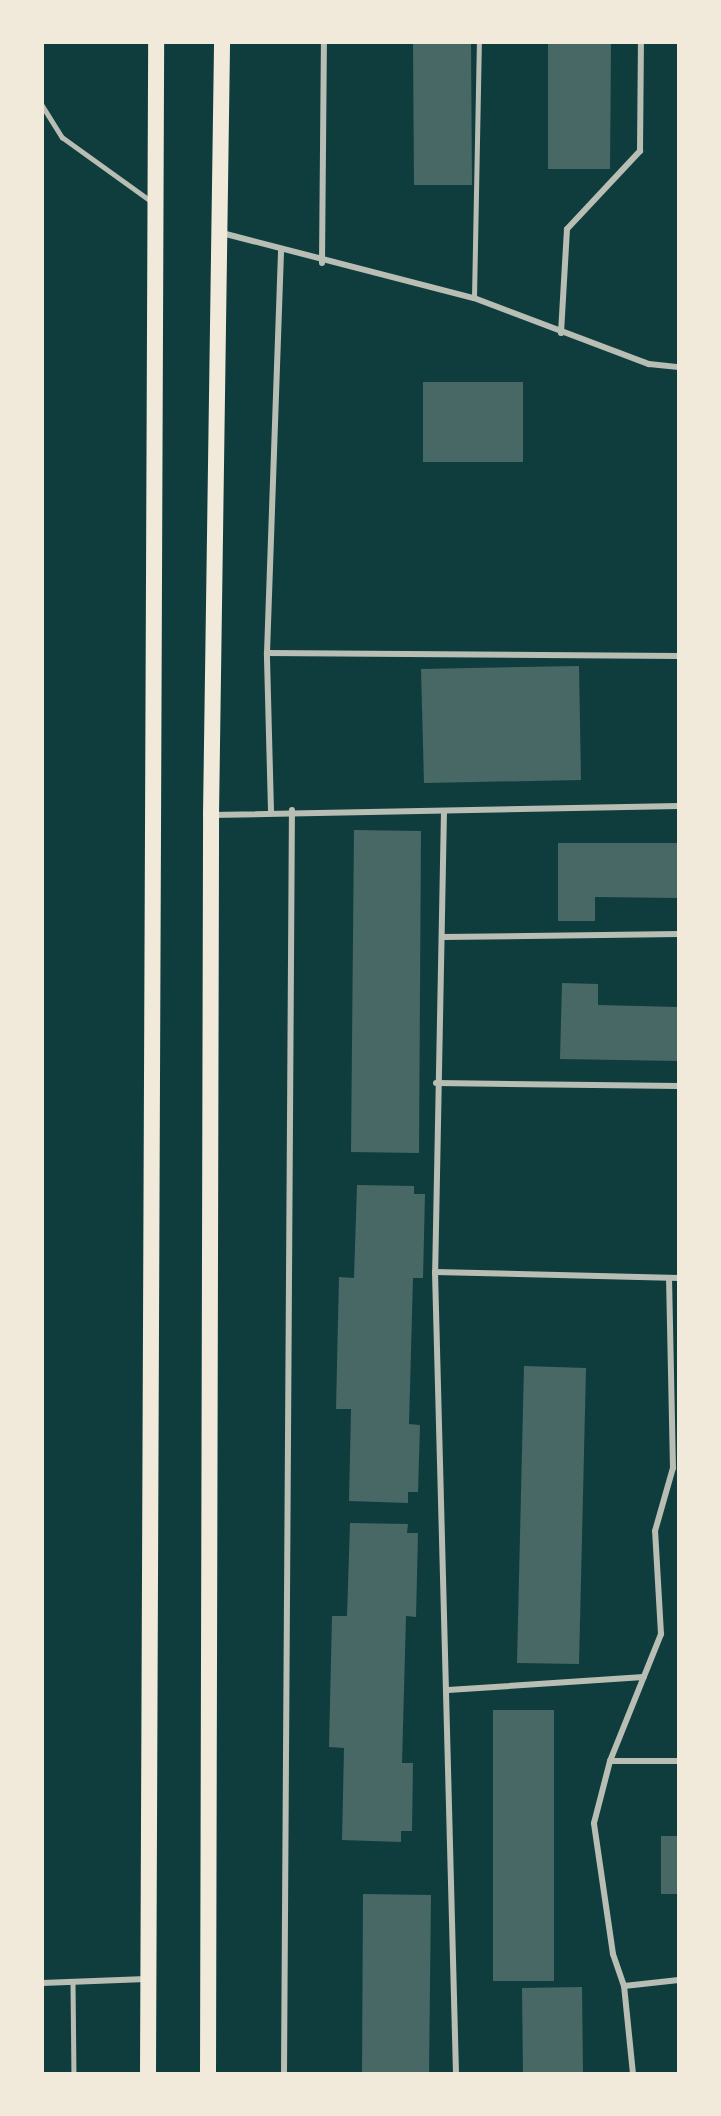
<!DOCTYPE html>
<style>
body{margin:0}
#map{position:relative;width:721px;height:2116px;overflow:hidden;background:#0f3d3e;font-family:"DejaVu Sans",sans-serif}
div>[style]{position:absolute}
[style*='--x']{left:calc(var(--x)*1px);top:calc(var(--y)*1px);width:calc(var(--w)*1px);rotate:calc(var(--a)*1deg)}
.building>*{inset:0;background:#486865}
.service>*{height:4.5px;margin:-2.25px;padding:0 2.25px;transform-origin:2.25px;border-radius:2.25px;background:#b8beb3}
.minor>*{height:6px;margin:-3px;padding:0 3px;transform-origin:3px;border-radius:3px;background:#b8beb3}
.trunk>*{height:16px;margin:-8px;padding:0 8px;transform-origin:8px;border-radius:8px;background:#f1e9da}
span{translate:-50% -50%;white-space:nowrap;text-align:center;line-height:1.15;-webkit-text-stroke:4.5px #f1e9da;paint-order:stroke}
.frame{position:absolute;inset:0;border:44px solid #f1e9da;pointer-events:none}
</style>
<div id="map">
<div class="building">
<i style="clip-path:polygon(413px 42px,471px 42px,472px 185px,414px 185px)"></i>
<i style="clip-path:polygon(548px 42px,611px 42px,610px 169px,548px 169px)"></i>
<i style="clip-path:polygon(423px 382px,523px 382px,523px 462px,423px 462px)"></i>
<i style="clip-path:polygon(579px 666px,581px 780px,424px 783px,421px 669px)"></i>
<i style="clip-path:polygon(354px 830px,421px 831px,419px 1153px,351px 1152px)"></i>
<i style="clip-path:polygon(558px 843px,679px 843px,679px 898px,595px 897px,595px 921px,558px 921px)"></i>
<i style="clip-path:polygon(562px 983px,598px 984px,598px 1005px,679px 1007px,679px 1061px,560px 1059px)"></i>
<i style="clip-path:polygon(357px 1185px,414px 1186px,414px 1194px,425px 1194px,423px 1278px,413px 1278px,409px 1424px,420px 1425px,418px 1492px,408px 1492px,408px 1503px,349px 1501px,351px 1409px,336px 1409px,339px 1277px,354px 1278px)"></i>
<i style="clip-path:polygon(524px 1366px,586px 1368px,579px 1664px,517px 1663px)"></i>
<i style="clip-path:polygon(350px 1523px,408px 1524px,407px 1533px,418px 1533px,416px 1617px,406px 1616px,402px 1763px,413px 1763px,412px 1831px,401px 1831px,401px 1842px,342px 1840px,344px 1748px,329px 1747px,332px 1616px,347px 1616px)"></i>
<i style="clip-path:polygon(493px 1710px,554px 1710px,554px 1981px,493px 1981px)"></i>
<i style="clip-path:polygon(661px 1836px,679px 1836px,679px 1894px,661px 1894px)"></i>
<i style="clip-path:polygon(363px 1894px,431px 1895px,429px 2074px,362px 2074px)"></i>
<i style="clip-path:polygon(582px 1987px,583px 2074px,523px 2074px,522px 1988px)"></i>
</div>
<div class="service">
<i style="--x:42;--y:105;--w:38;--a:58"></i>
<i style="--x:62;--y:137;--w:110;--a:35.7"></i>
<i style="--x:474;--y:298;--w:256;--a:-88.9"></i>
<i style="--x:73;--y:1982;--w:92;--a:89.4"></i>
</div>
<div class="minor">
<i style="--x:222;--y:233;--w:260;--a:14.5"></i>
<i style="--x:474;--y:298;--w:187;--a:20.7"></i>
<i style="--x:649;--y:364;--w:30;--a:6"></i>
<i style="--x:322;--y:263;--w:221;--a:-89.5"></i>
<i style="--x:561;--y:333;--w:104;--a:-86.7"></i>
<i style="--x:567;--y:229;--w:107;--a:-46.9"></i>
<i style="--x:640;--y:151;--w:109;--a:-89.5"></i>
<i style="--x:267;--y:653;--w:412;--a:0.4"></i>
<i style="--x:271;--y:811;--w:158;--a:-91.5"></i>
<i style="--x:267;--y:653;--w:402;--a:-88"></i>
<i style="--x:444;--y:811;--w:461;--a:91.1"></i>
<i style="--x:435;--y:1272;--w:802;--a:88.5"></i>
<i style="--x:212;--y:815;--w:467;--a:-1.1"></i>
<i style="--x:443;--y:937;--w:236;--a:-0.7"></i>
<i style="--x:436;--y:1083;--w:243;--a:0.7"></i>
<i style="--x:435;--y:1272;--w:244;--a:1.4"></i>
<i style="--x:448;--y:1690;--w:196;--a:-3.8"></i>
<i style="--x:610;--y:1761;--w:69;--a:0"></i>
<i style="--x:42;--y:1983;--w:104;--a:-2.2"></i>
<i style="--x:624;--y:1986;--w:55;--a:-6.2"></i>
<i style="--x:284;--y:2074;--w:1264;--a:-89.64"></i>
<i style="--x:633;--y:2074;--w:88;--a:-95.8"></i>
<i style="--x:624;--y:1986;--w:34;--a:-109"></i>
<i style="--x:613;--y:1954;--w:132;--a:-98.3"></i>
<i style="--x:594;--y:1823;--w:64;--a:-75.5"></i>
<i style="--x:610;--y:1761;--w:137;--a:-68.1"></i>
<i style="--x:661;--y:1634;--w:103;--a:-93.3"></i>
<i style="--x:655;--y:1531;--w:66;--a:-74.1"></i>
<i style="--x:673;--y:1468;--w:190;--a:-91.2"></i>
</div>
<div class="trunk">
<i style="--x:148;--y:2074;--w:2032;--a:-89.77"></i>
<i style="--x:208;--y:2074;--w:1259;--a:-89.86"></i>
<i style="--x:211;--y:815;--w:773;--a:-89.18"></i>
</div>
<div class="frame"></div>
</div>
